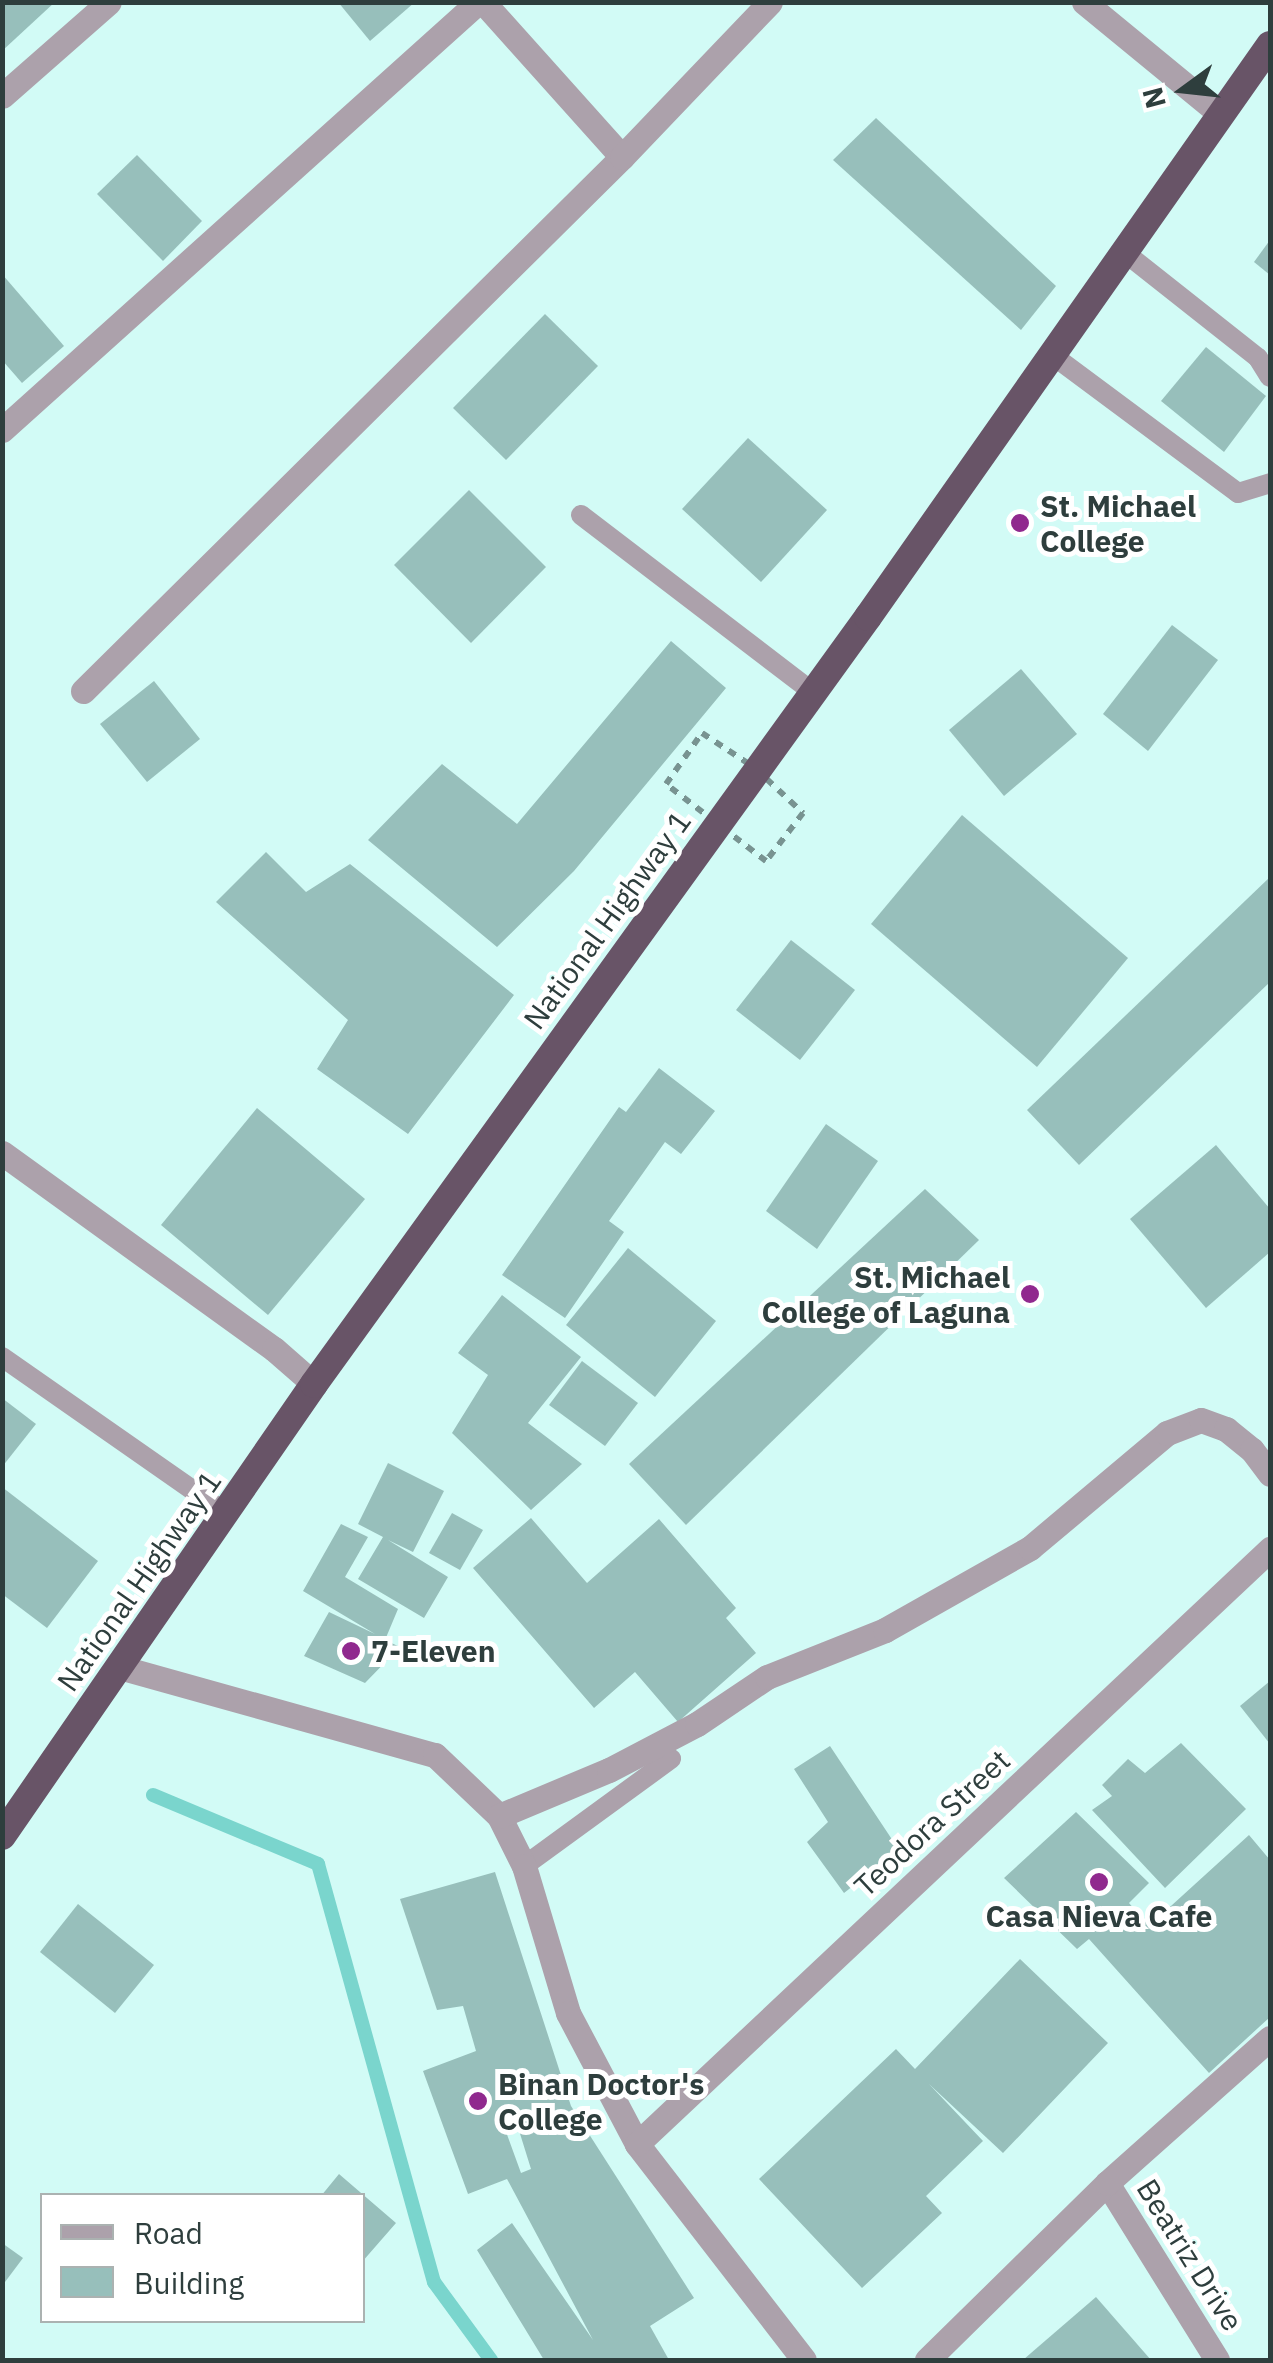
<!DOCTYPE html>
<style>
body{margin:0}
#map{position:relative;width:1273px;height:2363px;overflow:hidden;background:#d2fbf6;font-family:"IBM Plex Sans",sans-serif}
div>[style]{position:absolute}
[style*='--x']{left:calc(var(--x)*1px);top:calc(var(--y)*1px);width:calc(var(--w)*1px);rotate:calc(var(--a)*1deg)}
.stream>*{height:14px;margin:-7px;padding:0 7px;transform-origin:7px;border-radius:7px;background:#7ad5cd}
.building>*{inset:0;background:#97bfbb}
.path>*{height:6px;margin-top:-3px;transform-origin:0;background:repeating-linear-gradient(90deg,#789391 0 8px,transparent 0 16px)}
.service>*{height:20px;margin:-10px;padding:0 10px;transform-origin:10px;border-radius:10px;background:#aca1ab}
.minor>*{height:25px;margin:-12.5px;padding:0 12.5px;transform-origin:12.5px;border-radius:12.5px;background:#aca1ab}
.trunk>*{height:28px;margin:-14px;padding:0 14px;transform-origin:14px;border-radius:14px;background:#685467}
.dots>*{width:28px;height:28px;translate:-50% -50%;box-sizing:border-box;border:5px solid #fff;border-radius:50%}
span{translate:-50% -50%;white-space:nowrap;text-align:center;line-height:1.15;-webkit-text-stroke:10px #fff;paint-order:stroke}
.poi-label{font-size:30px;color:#2e3e3d;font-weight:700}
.left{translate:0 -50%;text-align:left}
.right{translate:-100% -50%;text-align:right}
.street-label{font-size:30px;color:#2e3e3d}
.frame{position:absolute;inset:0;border:5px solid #2e3e3d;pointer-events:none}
.legend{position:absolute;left:40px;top:2193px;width:325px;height:130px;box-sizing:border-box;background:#fff;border:2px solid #abb2b1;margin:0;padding:12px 18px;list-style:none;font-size:30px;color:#2e3e3d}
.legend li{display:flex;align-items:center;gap:20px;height:50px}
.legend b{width:50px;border:2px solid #abb2b1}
.north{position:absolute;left:1133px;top:40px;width:100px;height:100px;-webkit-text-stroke:8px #fff;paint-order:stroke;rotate:255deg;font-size:28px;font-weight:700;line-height:40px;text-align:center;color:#2e3e3d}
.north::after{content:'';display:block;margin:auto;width:35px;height:45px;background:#2e3e3d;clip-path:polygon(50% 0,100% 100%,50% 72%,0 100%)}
</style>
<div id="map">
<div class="stream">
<i style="--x:153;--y:1795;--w:179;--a:22.7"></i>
<i style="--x:318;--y:1864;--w:434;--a:74.5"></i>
<i style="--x:434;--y:2282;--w:97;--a:53.8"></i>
</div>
<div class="building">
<i style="clip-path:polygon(2px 2px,55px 2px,2px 51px)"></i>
<i style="clip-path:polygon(338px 2px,415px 2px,370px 41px)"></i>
<i style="clip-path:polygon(876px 118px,1056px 286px,1021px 330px,833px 160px)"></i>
<i style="clip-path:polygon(137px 155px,202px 221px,163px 261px,97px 194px)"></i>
<i style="clip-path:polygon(1270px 240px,1270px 275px,1254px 262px)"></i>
<i style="clip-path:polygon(2px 274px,64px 346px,22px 383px,2px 360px)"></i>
<i style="clip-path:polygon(545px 314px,598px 366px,506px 460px,453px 408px)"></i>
<i style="clip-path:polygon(1206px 347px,1266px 396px,1224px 452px,1161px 401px)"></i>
<i style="clip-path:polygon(748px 438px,827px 510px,761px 582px,682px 509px)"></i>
<i style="clip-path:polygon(469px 490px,546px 567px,471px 643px,394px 565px)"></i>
<i style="clip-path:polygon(1172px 625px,1218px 660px,1148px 751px,1103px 714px)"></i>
<i style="clip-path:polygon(671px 641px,726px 688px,574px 871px,497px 947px,368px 840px,442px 764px,517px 824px)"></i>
<i style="clip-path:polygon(1021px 669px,1077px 734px,1004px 796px,949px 730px)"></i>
<i style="clip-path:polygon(154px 681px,200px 739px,147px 782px,100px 724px)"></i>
<i style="clip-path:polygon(962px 815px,1128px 958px,1037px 1067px,871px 924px)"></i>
<i style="clip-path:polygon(266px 852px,306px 892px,350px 864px,514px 995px,408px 1134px,317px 1069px,348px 1020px,216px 902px)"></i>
<i style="clip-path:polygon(1270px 877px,1270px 982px,1079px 1165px,1027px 1110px)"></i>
<i style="clip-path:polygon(791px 940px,855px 990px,800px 1060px,736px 1010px)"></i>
<i style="clip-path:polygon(659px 1068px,715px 1111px,681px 1154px,665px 1142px,609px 1221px,624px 1232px,565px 1318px,502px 1275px,619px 1107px,626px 1112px)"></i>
<i style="clip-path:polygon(257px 1108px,365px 1199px,268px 1315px,161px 1225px)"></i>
<i style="clip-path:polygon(826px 1124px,878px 1161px,817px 1249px,766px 1211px)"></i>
<i style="clip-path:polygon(1216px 1145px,1270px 1209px,1270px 1252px,1206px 1308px,1130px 1219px)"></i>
<i style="clip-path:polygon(925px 1189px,979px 1240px,686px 1525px,629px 1464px)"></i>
<i style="clip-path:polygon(628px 1248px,716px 1321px,655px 1397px,566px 1325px)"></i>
<i style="clip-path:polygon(502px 1295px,581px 1357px,528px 1423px,582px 1464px,531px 1510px,452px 1433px,488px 1375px,458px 1353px)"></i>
<i style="clip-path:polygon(582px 1361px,638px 1403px,605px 1446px,549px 1405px)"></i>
<i style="clip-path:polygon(2px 1398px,36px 1424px,2px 1467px)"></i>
<i style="clip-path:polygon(388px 1463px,444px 1491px,413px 1552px,388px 1540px,448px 1577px,424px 1618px,358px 1579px,383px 1537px,358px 1524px)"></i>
<i style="clip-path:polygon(2px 1487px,98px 1561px,47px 1628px,2px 1594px)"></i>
<i style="clip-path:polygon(452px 1513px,483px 1530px,460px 1570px,429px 1553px)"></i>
<i style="clip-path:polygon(531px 1518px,587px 1583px,659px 1519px,736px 1608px,726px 1618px,756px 1653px,678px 1722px,635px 1672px,594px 1708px,473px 1568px)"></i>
<i style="clip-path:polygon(341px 1524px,368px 1537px,345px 1577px,398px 1609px,385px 1640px,400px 1647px,365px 1683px,304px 1656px,329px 1612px,375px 1634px,303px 1591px)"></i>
<i style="clip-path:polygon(1270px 1681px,1270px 1744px,1240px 1706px)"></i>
<i style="clip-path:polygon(1181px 1743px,1246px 1809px,1165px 1888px,1092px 1810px,1112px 1796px,1102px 1785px,1128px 1759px,1145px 1773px)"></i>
<i style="clip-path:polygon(830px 1746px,899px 1850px,844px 1893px,807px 1842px,828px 1822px,794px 1769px)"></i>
<i style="clip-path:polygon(1076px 1812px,1149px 1883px,1129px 1903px,1149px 1926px,1249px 1835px,1270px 1860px,1270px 2017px,1209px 2073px,1089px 1939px,1077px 1949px,1004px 1878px)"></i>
<i style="clip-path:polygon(evenodd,495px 1872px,571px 2106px,694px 2298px,650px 2326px,669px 2360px,544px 2360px,477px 2250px,512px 2223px,593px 2340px,507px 2179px,468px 2194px,423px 2071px,476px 2051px,463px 2006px,437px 2010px,400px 1899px,495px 1872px,517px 2124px,531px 2169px,521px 2173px,505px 2129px,517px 2124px)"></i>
<i style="clip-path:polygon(78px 1904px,154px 1965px,115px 2013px,40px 1952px)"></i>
<i style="clip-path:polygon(1020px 1959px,1108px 2043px,1003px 2153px,929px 2084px,983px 2141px,926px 2196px,942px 2213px,862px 2288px,759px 2179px,896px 2049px,915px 2069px)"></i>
<i style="clip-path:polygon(339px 2174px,396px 2223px,362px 2262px,362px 2196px,321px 2196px)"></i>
<i style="clip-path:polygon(2px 2243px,23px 2258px,2px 2286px)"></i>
<i style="clip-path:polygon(1096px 2297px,1151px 2360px,1023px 2360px,1031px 2353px)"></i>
</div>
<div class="path">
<i style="--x:702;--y:733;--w:64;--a:33.4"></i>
<i style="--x:755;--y:768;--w:66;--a:43.2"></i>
<i style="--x:803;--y:813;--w:61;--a:127.6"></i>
<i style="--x:766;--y:861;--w:126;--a:-142.4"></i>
<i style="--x:666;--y:784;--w:62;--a:-54.8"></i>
</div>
<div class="service">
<i style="--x:1124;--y:252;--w:171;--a:38.3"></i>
<i style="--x:1258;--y:358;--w:22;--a:58"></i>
<i style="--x:1051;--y:354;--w:233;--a:36.6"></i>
<i style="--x:1238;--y:493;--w:34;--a:-17"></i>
<i style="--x:581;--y:515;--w:290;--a:37.4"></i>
<i style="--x:2;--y:1357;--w:273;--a:34.9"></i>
<i style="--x:524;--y:1866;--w:182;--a:-36.1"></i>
</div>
<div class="minor">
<i style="--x:483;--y:2;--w:208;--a:48.1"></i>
<i style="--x:1084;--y:2;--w:175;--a:39.4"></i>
<i style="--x:2;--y:96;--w:142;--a:-41.3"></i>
<i style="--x:2;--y:430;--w:640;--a:-41.96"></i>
<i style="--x:83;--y:691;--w:759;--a:-44.73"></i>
<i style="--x:622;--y:157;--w:214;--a:-46.3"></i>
<i style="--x:2;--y:1153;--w:335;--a:35.8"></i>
<i style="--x:274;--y:1349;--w:53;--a:41.2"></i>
<i style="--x:119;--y:1667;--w:328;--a:15.6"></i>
<i style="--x:435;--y:1755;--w:88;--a:43.6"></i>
<i style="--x:499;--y:1816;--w:56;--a:63.4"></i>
<i style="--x:524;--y:1866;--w:153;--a:73.3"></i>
<i style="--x:568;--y:2013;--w:148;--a:62.2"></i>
<i style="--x:637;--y:2144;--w:273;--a:52.3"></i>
<i style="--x:499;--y:1816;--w:119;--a:-22.7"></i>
<i style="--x:609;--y:1770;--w:99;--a:-27.6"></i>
<i style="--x:697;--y:1724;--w:84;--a:-33.9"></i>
<i style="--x:767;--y:1677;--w:127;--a:-21.7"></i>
<i style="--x:885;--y:1630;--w:167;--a:-29.5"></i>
<i style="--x:1030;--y:1548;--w:179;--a:-40"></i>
<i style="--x:1167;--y:1433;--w:36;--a:-21"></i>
<i style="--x:1201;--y:1420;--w:27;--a:20"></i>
<i style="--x:1226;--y:1429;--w:33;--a:39"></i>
<i style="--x:1252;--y:1450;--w:30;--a:53"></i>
<i style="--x:637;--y:2144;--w:869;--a:-43.23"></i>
<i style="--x:1107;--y:2183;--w:208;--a:58.1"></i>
<i style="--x:927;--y:2360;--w:252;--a:-44.5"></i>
<i style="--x:1107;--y:2183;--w:218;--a:-41.7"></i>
</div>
<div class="trunk">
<i style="--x:2;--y:1836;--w:549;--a:-55.38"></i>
<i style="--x:314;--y:1384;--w:946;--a:-54.16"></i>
<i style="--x:868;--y:617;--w:699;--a:-54.9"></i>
</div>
<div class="dots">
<i style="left:1020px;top:523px;background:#90298e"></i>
<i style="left:1030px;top:1294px;background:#90298e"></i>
<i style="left:351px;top:1651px;background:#90298e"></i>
<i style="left:1099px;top:1882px;background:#90298e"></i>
<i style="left:478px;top:2101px;background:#90298e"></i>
</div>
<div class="poi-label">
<span class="left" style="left:1040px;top:523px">St. Michael<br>College</span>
<span class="right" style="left:1010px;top:1294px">St. Michael<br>College of Laguna</span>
<span class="left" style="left:371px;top:1651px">7-Eleven</span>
<span style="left:1099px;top:1916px">Casa Nieva Cafe</span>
<span class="left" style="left:498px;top:2101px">Binan Doctor's<br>College</span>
</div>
<div class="street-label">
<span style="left:607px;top:920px;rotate:-54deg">National Highway 1</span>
<span style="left:139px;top:1581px;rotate:-55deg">National Highway 1</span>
<span style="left:932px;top:1823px;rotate:-43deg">Teodora Street</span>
<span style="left:1190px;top:2255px;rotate:58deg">Beatriz Drive</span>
</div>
<div class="frame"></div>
<ul class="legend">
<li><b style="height:12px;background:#aca1ab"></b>Road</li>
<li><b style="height:28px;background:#97bfbb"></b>Building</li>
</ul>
<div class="north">N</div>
</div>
